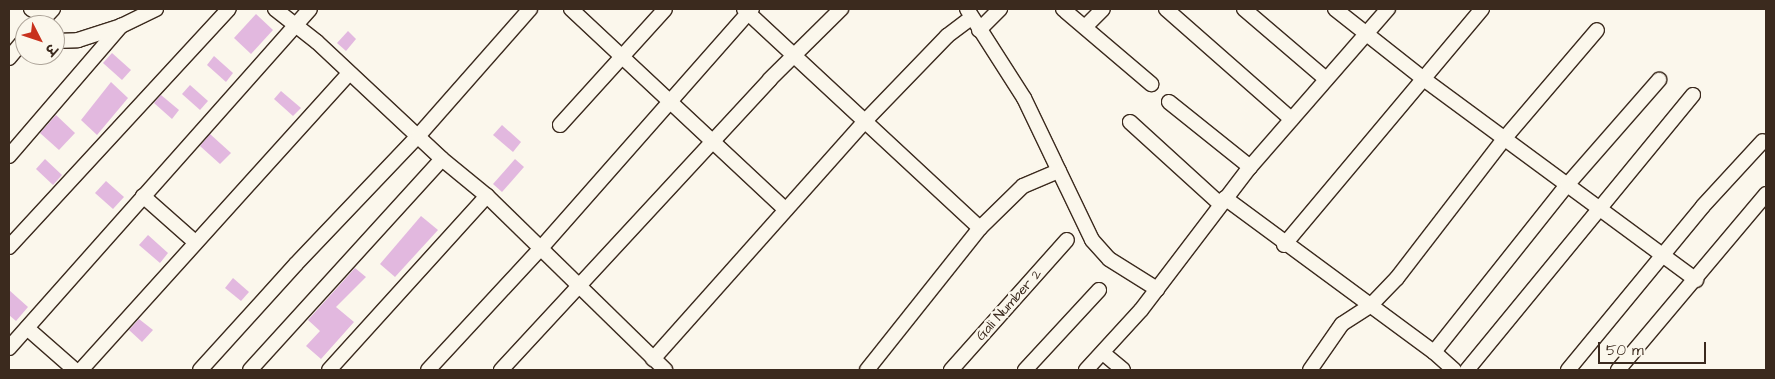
<!DOCTYPE html>
<meta charset="utf-8">
<style>
body{margin:0}
#map{position:relative;width:1775px;height:379px;overflow:hidden;background:#fbf7ec;font-family:"Architects Daughter","Playpen Sans Deva",sans-serif}
div>[style]{position:absolute}
[style*='--x']{left:calc(var(--x)*1px);top:calc(var(--y)*1px);width:calc(var(--w)*1px);rotate:calc(var(--a)*1deg)}
.building>*{inset:0;background:#e2b8df}
.roads{filter:drop-shadow(1px 0 #3b2a1e) drop-shadow(-1px 0 #3b2a1e) drop-shadow(0 1px #3b2a1e) drop-shadow(0 -1px #3b2a1e)}
.minor>*{height:14px;margin:-7px;padding:0 7px;transform-origin:7px;border-radius:7px;background:#fbf7ec}
span{translate:-50% -50%;white-space:nowrap;text-align:center;line-height:1.15;-webkit-text-stroke:5px #fbf7ec;paint-order:stroke}
.street-label{font-size:14px;color:#3b2a1e}
.frame{position:absolute;inset:0;border:10px solid #3b2a1e;pointer-events:none}
.north{position:absolute;left:15px;top:15px;width:50px;height:50px;box-sizing:border-box;background:#fbf7ec;border:1px solid #aea59a;border-radius:50%;rotate:131deg;font-size:14px;font-weight:700;line-height:20px;text-align:center;color:#3b2a1e}
.north::after{content:'';display:block;margin:auto;width:18px;height:22px;background:#c8321e;clip-path:polygon(50% 0,100% 100%,50% 72%,0 100%)}
.scale{position:absolute;left:1598px;top:342px;width:108px;height:22px;box-sizing:border-box;border:2px solid #3b2a1e;border-top:0;padding-left:6px;font-size:15px;line-height:18px;white-space:nowrap;color:#3b2a1e;-webkit-text-stroke:4px #fbf7ec;paint-order:stroke}
</style>
<div id="map">
<div class="building">
<i style="clip-path:polygon(256px 14px,273px 30px,251px 54px,234px 38px)"></i>
<i style="clip-path:polygon(348px 31px,356px 39px,346px 51px,337px 43px)"></i>
<i style="clip-path:polygon(112px 53px,131px 70px,122px 80px,103px 63px)"></i>
<i style="clip-path:polygon(214px 56px,233px 73px,226px 82px,207px 65px)"></i>
<i style="clip-path:polygon(111px 82px,128px 98px,97px 135px,81px 120px)"></i>
<i style="clip-path:polygon(190px 85px,208px 101px,200px 110px,182px 94px)"></i>
<i style="clip-path:polygon(281px 91px,301px 108px,293px 116px,274px 99px)"></i>
<i style="clip-path:polygon(161px 95px,179px 110px,172px 119px,154px 103px)"></i>
<i style="clip-path:polygon(56px 115px,75px 133px,59px 150px,40px 133px)"></i>
<i style="clip-path:polygon(502px 125px,521px 142px,513px 152px,493px 135px)"></i>
<i style="clip-path:polygon(210px 134px,231px 153px,220px 164px,200px 146px)"></i>
<i style="clip-path:polygon(45px 159px,62px 175px,53px 185px,36px 169px)"></i>
<i style="clip-path:polygon(515px 159px,524px 167px,502px 192px,493px 184px)"></i>
<i style="clip-path:polygon(106px 181px,124px 197px,113px 209px,95px 193px)"></i>
<i style="clip-path:polygon(421px 216px,438px 230px,395px 277px,380px 264px)"></i>
<i style="clip-path:polygon(148px 235px,168px 253px,160px 263px,139px 245px)"></i>
<i style="clip-path:polygon(355px 268px,366px 277px,336px 307px,354px 322px,321px 359px,306px 346px,320px 331px,308px 320px)"></i>
<i style="clip-path:polygon(233px 278px,249px 292px,241px 301px,225px 288px)"></i>
<i style="clip-path:polygon(9px 290px,28px 307px,16px 321px,9px 315px)"></i>
<i style="clip-path:polygon(139px 319px,153px 330px,142px 342px,129px 330px)"></i>
</div>
<div class="roads">
<div class="minor">
<i style="--x:31;--y:9;--w:8;--a:30"></i>
<i style="--x:38;--y:13;--w:13;--a:63"></i>
<i style="--x:275;--y:9;--w:53;--a:38.2"></i>
<i style="--x:317;--y:42;--w:171;--a:43.1"></i>
<i style="--x:442;--y:159;--w:58;--a:39.4"></i>
<i style="--x:487;--y:196;--w:249;--a:44.3"></i>
<i style="--x:571;--y:9;--w:293;--a:43.1"></i>
<i style="--x:744;--y:9;--w:322;--a:42.9"></i>
<i style="--x:967;--y:9;--w:106;--a:57.4"></i>
<i style="--x:1024;--y:98;--w:157;--a:64.4"></i>
<i style="--x:1092;--y:240;--w:25;--a:48"></i>
<i style="--x:1109;--y:259;--w:57;--a:32"></i>
<i style="--x:1063;--y:9;--w:116;--a:40.4"></i>
<i style="--x:1166;--y:9;--w:167;--a:41.3"></i>
<i style="--x:1244;--y:9;--w:108;--a:40.5"></i>
<i style="--x:1335;--y:9;--w:115;--a:38.3"></i>
<i style="--x:1425;--y:80;--w:337;--a:36.4"></i>
<i style="--x:38;--y:25;--w:22;--a:-47"></i>
<i style="--x:1085;--y:27;--w:25;--a:-45"></i>
<i style="--x:979;--y:30;--w:30;--a:-45"></i>
<i style="--x:55;--y:41;--w:23;--a:-2"></i>
<i style="--x:78;--y:40;--w:45;--a:-18"></i>
<i style="--x:121;--y:26;--w:39;--a:-26"></i>
<i style="--x:9;--y:58;--w:25;--a:-50"></i>
<i style="--x:1169;--y:102;--w:104;--a:38.7"></i>
<i style="--x:1130;--y:122;--w:122;--a:42.3"></i>
<i style="--x:560;--y:125;--w:156;--a:-47.8"></i>
<i style="--x:9;--y:156;--w:172;--a:-49.3"></i>
<i style="--x:143;--y:196;--w:69;--a:41.5"></i>
<i style="--x:1225;--y:198;--w:260;--a:36.4"></i>
<i style="--x:1434;--y:352;--w:27;--a:42"></i>
<i style="--x:1284;--y:245;--w:308;--a:-50"></i>
<i style="--x:9;--y:247;--w:324;--a:-47.3"></i>
<i style="--x:27;--y:328;--w:64;--a:41.2"></i>
<i style="--x:9;--y:348;--w:453;--a:-48.4"></i>
<i style="--x:1434;--y:352;--w:213;--a:-51.5"></i>
<i style="--x:1567;--y:185;--w:140;--a:-48.8"></i>
<i style="--x:1103;--y:353;--w:26;--a:40"></i>
<i style="--x:653;--y:359;--w:320;--a:-48.3"></i>
<i style="--x:866;--y:120;--w:117;--a:-46"></i>
<i style="--x:947;--y:36;--w:31;--a:-37"></i>
<i style="--x:81;--y:370;--w:400;--a:-47.9"></i>
<i style="--x:200;--y:370;--w:143;--a:-47.8"></i>
<i style="--x:296;--y:264;--w:178;--a:-46.4"></i>
<i style="--x:419;--y:135;--w:168;--a:-48.6"></i>
<i style="--x:250;--y:370;--w:285;--a:-47.7"></i>
<i style="--x:329;--y:370;--w:235;--a:-47.8"></i>
<i style="--x:428;--y:370;--w:166;--a:-47.2"></i>
<i style="--x:541;--y:248;--w:319;--a:-48.6"></i>
<i style="--x:501;--y:370;--w:396;--a:-47.2"></i>
<i style="--x:770;--y:79;--w:100;--a:-44.6"></i>
<i style="--x:867;--y:370;--w:181;--a:-51.5"></i>
<i style="--x:980;--y:228;--w:60;--a:-44.3"></i>
<i style="--x:1023;--y:186;--w:39;--a:-23"></i>
<i style="--x:951;--y:370;--w:174;--a:-48.3"></i>
<i style="--x:1025;--y:370;--w:109;--a:-47.2"></i>
<i style="--x:1086;--y:370;--w:81;--a:-47.5"></i>
<i style="--x:1141;--y:310;--w:180;--a:-52.7"></i>
<i style="--x:1250;--y:167;--w:210;--a:-48.9"></i>
<i style="--x:1310;--y:370;--w:56;--a:-55.2"></i>
<i style="--x:1342;--y:324;--w:33;--a:-33"></i>
<i style="--x:1370;--y:306;--w:39;--a:-46"></i>
<i style="--x:1397;--y:278;--w:175;--a:-52.4"></i>
<i style="--x:1504;--y:139;--w:143;--a:-49.5"></i>
<i style="--x:1467;--y:370;--w:356;--a:-50.6"></i>
<i style="--x:1568;--y:370;--w:212;--a:-50.5"></i>
<i style="--x:1703;--y:206;--w:88;--a:-47.3"></i>
<i style="--x:1618;--y:370;--w:230;--a:-49.9"></i>
</div>
</div>
<div class="street-label">
<span style="left:1009px;top:305px;rotate:-48deg">Gali Number 2</span>
</div>
<div class="frame"></div>
<div class="north">उ</div>
<div class="scale">50 m</div>
</div>
